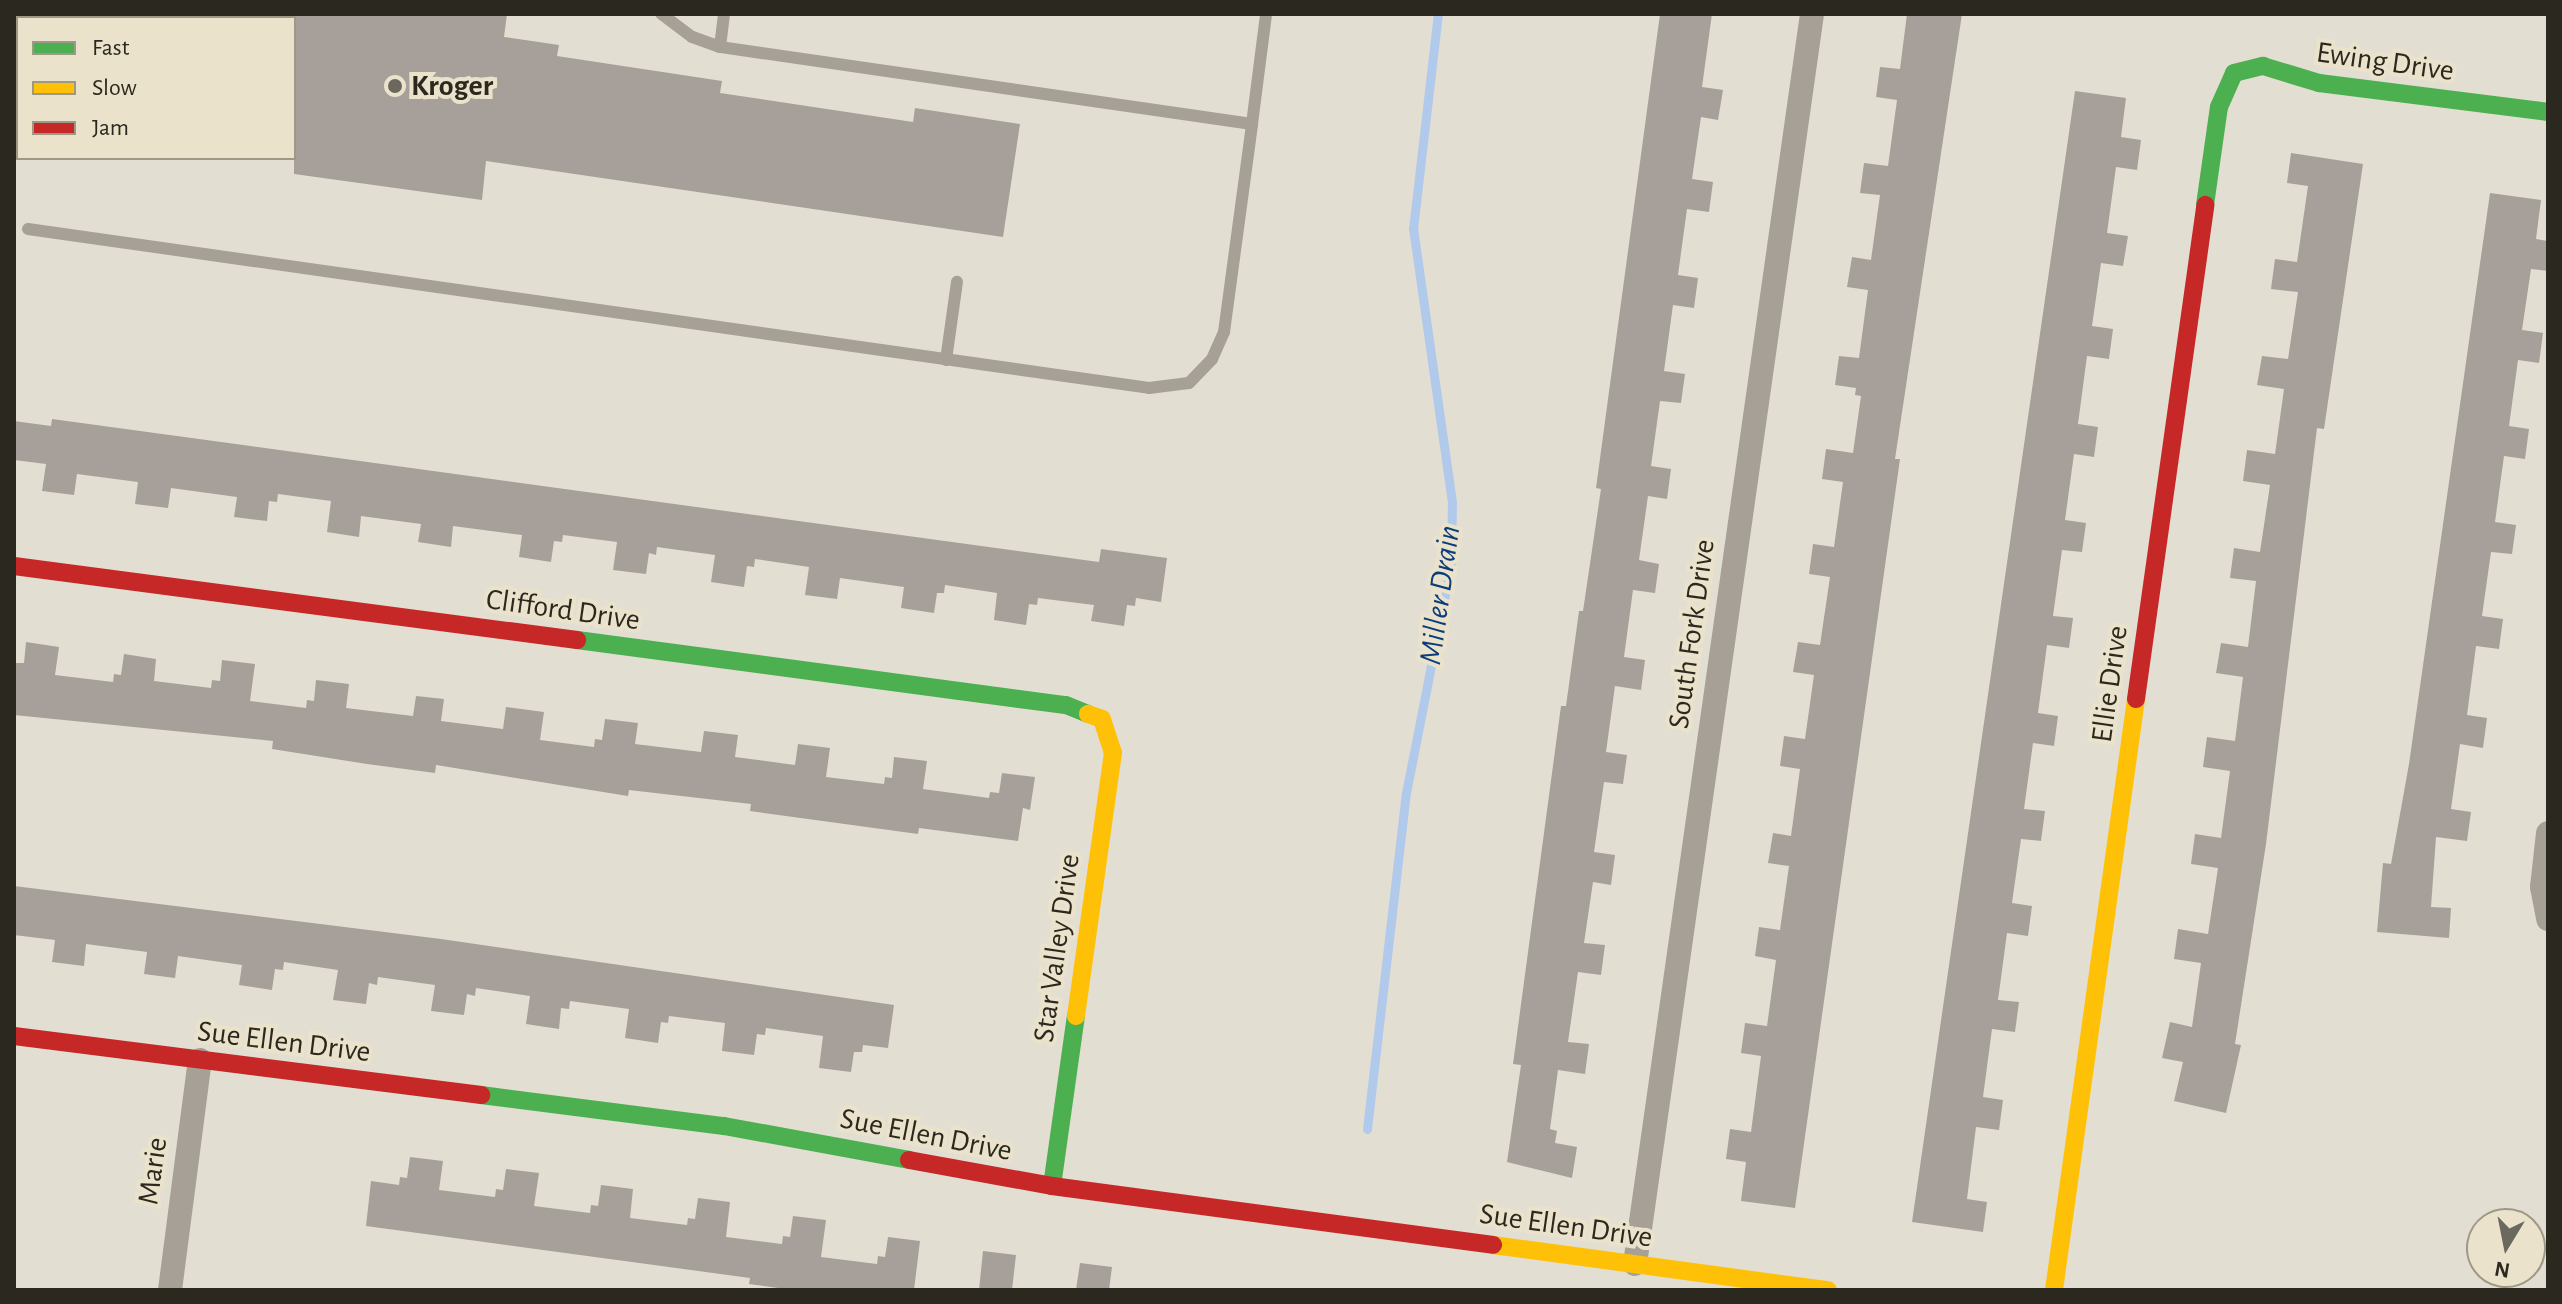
<!DOCTYPE html>
<style>
body{margin:0}
#map{position:relative;width:2562px;height:1304px;overflow:hidden;background:#e3ded2;font-family:"Alegreya Sans",sans-serif}
div>[style]{position:absolute}
[style*='--x']{left:calc(var(--x)*1px);top:calc(var(--y)*1px);width:calc(var(--w)*1px);rotate:calc(var(--a)*1deg)}
.stream>*{height:9px;margin:-4.5px;padding:0 4.5px;transform-origin:4.5px;border-radius:4.5px;background:#b1caeb}
.building>*{inset:0;background:#a7a09a}
.lane>*{height:12px;margin:-6px;padding:0 6px;transform-origin:6px;border-radius:6px;background:#a7a097}
.street>*{height:24px;margin:-12px;padding:0 12px;transform-origin:12px;border-radius:12px;background:#a7a097}
.fast>*{height:18px;margin:-9px;padding:0 9px;transform-origin:9px;border-radius:9px;background:#4caf50}
.slow>*{height:18px;margin:-9px;padding:0 9px;transform-origin:9px;border-radius:9px;background:#ffc107}
.jam>*{height:18px;margin:-9px;padding:0 9px;transform-origin:9px;border-radius:9px;background:#c62828}
.dots>*{width:22px;height:22px;translate:-50% -50%;box-sizing:border-box;border:4px solid #eae2cb;border-radius:50%}
span{translate:-50% -50%;white-space:nowrap;text-align:center;line-height:1.15;-webkit-text-stroke:8px #eae2cb;paint-order:stroke}
.street-label{font-size:30px;color:#2b281f}
.poi-label{font-size:30px;color:#2b281f;font-weight:700}
.left{translate:0 -50%;text-align:left}
.water-label{font-size:32px;color:#0b3d7a;font-style:italic}
.frame{position:absolute;inset:0;border:16px solid #2b281f;pointer-events:none}
.legend{position:absolute;left:16px;top:16px;width:280px;height:144px;box-sizing:border-box;background:#eae2cb;border:2px solid #9e9886;margin:0;padding:10px 14px;list-style:none;font-size:24px;color:#2b281f}
.legend li{display:flex;align-items:center;gap:16px;height:40px}
.legend b{width:40px;border:2px solid #9e9886}
.north{position:absolute;left:2466px;top:1208px;width:80px;height:80px;box-sizing:border-box;background:#eae2cb;border:2px solid #9e9886;border-radius:50%;rotate:190deg;font-size:22px;font-weight:700;line-height:32px;text-align:center;color:#2b281f}
.north::after{content:'';display:block;margin:auto;width:28px;height:36px;background:#6b685e;clip-path:polygon(50% 0,100% 100%,50% 72%,0 100%)}
</style>
<div id="map">
<div class="stream">
<i style="--x:1367;--y:1129;--w:338;--a:-83.4"></i>
<i style="--x:1406;--y:793;--w:234;--a:-78.9"></i>
<i style="--x:1451;--y:563;--w:61;--a:-89.1"></i>
<i style="--x:1452;--y:502;--w:276;--a:-98.1"></i>
<i style="--x:1413;--y:229;--w:216;--a:-83.4"></i>
</div>
<div class="building">
<i style="clip-path:polygon(294px 14px,507px 14px,504px 37px,559px 45px,557px 56px,722px 81px,720px 93px,913px 122px,915px 108px,1020px 124px,1003px 237px,486px 161px,482px 200px,294px 174px)"></i>
<i style="clip-path:polygon(1660px 14px,1712px 14px,1702px 87px,1723px 90px,1718px 120px,1701px 117px,1692px 179px,1713px 182px,1709px 212px,1687px 209px,1678px 275px,1698px 278px,1694px 308px,1673px 305px,1664px 371px,1685px 374px,1681px 403px,1660px 401px,1651px 466px,1671px 469px,1667px 499px,1648px 496px,1639px 560px,1659px 564px,1655px 593px,1633px 590px,1624px 657px,1645px 660px,1641px 690px,1615px 686px,1606px 752px,1627px 755px,1623px 784px,1604px 782px,1594px 852px,1615px 855px,1611px 885px,1593px 882px,1584px 943px,1605px 945px,1601px 975px,1578px 972px,1568px 1042px,1589px 1044px,1585px 1074px,1558px 1070px,1550px 1129px,1557px 1131px,1555px 1143px,1577px 1147px,1572px 1178px,1507px 1162px,1521px 1065px,1513px 1064px,1561px 706px,1566px 706px,1579px 611px,1583px 611px,1601px 489px,1596px 488px)"></i>
<i style="clip-path:polygon(1907px 14px,1962px 14px,1895px 459px,1900px 459px,1795px 1208px,1741px 1201px,1746px 1162px,1726px 1159px,1730px 1129px,1751px 1132px,1761px 1056px,1741px 1053px,1745px 1023px,1767px 1026px,1776px 960px,1755px 956px,1759px 927px,1780px 930px,1789px 866px,1768px 863px,1773px 833px,1791px 836px,1800px 769px,1780px 766px,1784px 736px,1805px 739px,1814px 675px,1793px 672px,1798px 642px,1820px 645px,1830px 577px,1809px 574px,1813px 544px,1834px 547px,1843px 482px,1822px 479px,1826px 449px,1853px 453px,1861px 396px,1855px 395px,1856px 388px,1835px 385px,1839px 356px,1859px 358px,1868px 290px,1847px 287px,1852px 257px,1871px 260px,1880px 195px,1860px 193px,1864px 163px,1888px 166px,1897px 100px,1876px 97px,1880px 67px,1900px 69px)"></i>
<i style="clip-path:polygon(2075px 91px,2126px 98px,2121px 137px,2141px 140px,2137px 170px,2116px 167px,2107px 233px,2128px 236px,2123px 266px,2101px 263px,2092px 326px,2113px 329px,2109px 359px,2087px 356px,2078px 424px,2098px 427px,2094px 457px,2074px 454px,2065px 520px,2086px 523px,2082px 552px,2062px 550px,2053px 616px,2073px 618px,2069px 648px,2047px 645px,2038px 713px,2058px 716px,2054px 746px,2033px 743px,2024px 809px,2045px 811px,2041px 841px,2021px 839px,2012px 903px,2032px 906px,2028px 936px,2007px 933px,1998px 1000px,2019px 1002px,2015px 1032px,1992px 1029px,1983px 1097px,2003px 1100px,1999px 1130px,1976px 1127px,1967px 1199px,1987px 1202px,1983px 1232px,1912px 1222px)"></i>
<i style="clip-path:polygon(2291px 153px,2363px 164px,2324px 429px,2317px 428px,2266px 844px,2235px 1044px,2241px 1045px,2226px 1113px,2174px 1101px,2183px 1062px,2162px 1058px,2170px 1022px,2192px 1027px,2201px 963px,2174px 959px,2178px 929px,2208px 934px,2218px 868px,2191px 864px,2195px 834px,2221px 838px,2230px 771px,2203px 767px,2207px 737px,2235px 741px,2243px 677px,2216px 673px,2221px 643px,2248px 647px,2256px 581px,2230px 578px,2234px 548px,2260px 552px,2270px 485px,2243px 481px,2247px 450px,2275px 454px,2284px 389px,2257px 385px,2262px 356px,2288px 359px,2298px 292px,2271px 289px,2275px 259px,2297px 262px,2308px 186px,2287px 183px)"></i>
<i style="clip-path:polygon(2490px 193px,2541px 200px,2536px 239px,2548px 241px,2548px 271px,2531px 269px,2522px 330px,2543px 333px,2539px 363px,2518px 360px,2509px 426px,2529px 429px,2525px 459px,2504px 456px,2495px 522px,2516px 525px,2512px 554px,2491px 552px,2482px 616px,2503px 619px,2499px 649px,2476px 646px,2467px 715px,2487px 718px,2483px 748px,2460px 744px,2451px 809px,2471px 812px,2467px 841px,2436px 837px,2431px 907px,2451px 908px,2449px 938px,2377px 932px,2383px 863px,2391px 864px,2409px 764px)"></i>
<i style="clip-path:polygon(52px 419px,1099px 562px,1101px 549px,1167px 558px,1161px 602px,1136px 598px,1135px 606px,1127px 605px,1124px 626px,1091px 621px,1094px 605px,1038px 598px,1037px 605px,1029px 604px,1026px 625px,994px 620px,997px 593px,945px 585px,944px 593px,937px 593px,934px 613px,901px 608px,904px 587px,840px 578px,837px 599px,805px 595px,809px 567px,755px 559px,754px 567px,747px 566px,744px 587px,711px 582px,715px 555px,657px 547px,656px 555px,649px 553px,646px 574px,613px 570px,617px 542px,563px 535px,562px 542px,554px 541px,551px 562px,519px 557px,522px 535px,453px 526px,451px 547px,418px 542px,421px 524px,361px 516px,359px 537px,327px 532px,331px 501px,278px 494px,277px 502px,269px 501px,267px 521px,234px 517px,237px 497px,171px 488px,168px 508px,135px 504px,138px 482px,77px 474px,74px 495px,42px 491px,46px 464px,14px 460px,14px 421px,51px 426px)"></i>
<i style="clip-path:polygon(26px 642px,59px 647px,55px 675px,113px 682px,114px 674px,121px 675px,124px 654px,156px 659px,154px 681px,211px 688px,212px 680px,220px 681px,222px 660px,255px 664px,250px 701px,306px 708px,307px 700px,314px 701px,316px 680px,349px 684px,346px 708px,413px 716px,416px 696px,444px 699px,441px 721px,503px 729px,506px 707px,544px 712px,540px 740px,594px 747px,595px 739px,602px 740px,605px 719px,638px 723px,635px 744px,701px 752px,704px 731px,738px 735px,735px 757px,795px 765px,798px 744px,830px 748px,826px 777px,884px 784px,885px 777px,892px 778px,894px 757px,927px 761px,923px 789px,989px 798px,990px 792px,999px 793px,1002px 773px,1035px 777px,1030px 810px,1023px 808px,1018px 841px,919px 828px,918px 834px,750px 811px,751px 804px,629px 790px,628px 796px,436px 765px,435px 773px,367px 764px,272px 749px,273px 741px,14px 715px,14px 670px,16px 663px,24px 663px)"></i>
<i style="clip-path:polygon(14px 886px,441px 939px,894px 1005px,888px 1048px,863px 1045px,862px 1052px,854px 1052px,851px 1072px,819px 1068px,823px 1036px,766px 1028px,765px 1035px,757px 1034px,754px 1055px,722px 1051px,725px 1023px,669px 1016px,668px 1023px,661px 1022px,658px 1043px,625px 1038px,629px 1009px,570px 1001px,569px 1009px,561px 1008px,559px 1029px,526px 1024px,530px 996px,476px 988px,475px 996px,467px 994px,464px 1015px,431px 1011px,435px 985px,378px 977px,377px 985px,369px 983px,366px 1004px,333px 1000px,338px 970px,284px 962px,283px 970px,275px 969px,272px 990px,239px 985px,242px 965px,178px 956px,175px 978px,144px 974px,147px 952px,86px 944px,84px 966px,52px 962px,55px 940px,14px 935px)"></i>
<i style="clip-path:polygon(410px 1157px,443px 1161px,439px 1190px,495px 1197px,496px 1189px,503px 1190px,506px 1169px,539px 1173px,534px 1206px,590px 1213px,591px 1205px,598px 1206px,601px 1185px,633px 1189px,630px 1218px,687px 1225px,688px 1218px,695px 1219px,698px 1198px,730px 1202px,726px 1237px,782px 1244px,783px 1236px,790px 1237px,793px 1216px,826px 1220px,821px 1257px,877px 1264px,878px 1256px,885px 1257px,888px 1237px,920px 1241px,914px 1290px,792px 1290px,749px 1284px,750px 1278px,366px 1226px,371px 1181px,399px 1185px,400px 1177px,407px 1178px)"></i>
<i style="clip-path:polygon(983px 1251px,1016px 1255px,1012px 1290px,979px 1290px)"></i>
<i style="clip-path:polygon(1080px 1263px,1112px 1267px,1109px 1290px,1076px 1290px)"></i>
</div>
<div class="lane">
<i style="--x:720;--y:47;--w:33;--a:-83"></i>
<i style="--x:1252;--y:124;--w:111;--a:-82.7"></i>
<i style="--x:28;--y:229;--w:1132;--a:8.07"></i>
<i style="--x:1149;--y:388;--w:40;--a:-7.1"></i>
<i style="--x:1189;--y:383;--w:33;--a:-46"></i>
<i style="--x:1212;--y:359;--w:30;--a:-66"></i>
<i style="--x:1224;--y:332;--w:210;--a:-82.3"></i>
<i style="--x:1252;--y:124;--w:538;--a:-171.76"></i>
<i style="--x:720;--y:47;--w:30;--a:-160"></i>
<i style="--x:692;--y:37;--w:39;--a:-143"></i>
<i style="--x:946;--y:360;--w:79;--a:-82"></i>
</div>
<div class="street">
<i style="--x:2548;--y:833;--w:54;--a:96.3"></i>
<i style="--x:2542;--y:887;--w:33;--a:79"></i>
<i style="--x:1635;--y:1264;--w:1262;--a:-81.94"></i>
<i style="--x:170;--y:1290;--w:232;--a:-82.6"></i>
</div>
<div class="fast">
<i style="--x:2205;--y:205;--w:99;--a:-81.9"></i>
<i style="--x:2219;--y:107;--w:37;--a:-66"></i>
<i style="--x:2234;--y:73;--w:30;--a:-14"></i>
<i style="--x:2263;--y:66;--w:59;--a:16.9"></i>
<i style="--x:2319;--y:83;--w:231;--a:7.2"></i>
<i style="--x:577;--y:640;--w:493;--a:7.6"></i>
<i style="--x:1066;--y:705;--w:24;--a:22"></i>
<i style="--x:481;--y:1095;--w:245;--a:7.3"></i>
<i style="--x:724;--y:1126;--w:188;--a:10.4"></i>
<i style="--x:1052;--y:1186;--w:172;--a:-82"></i>
</div>
<div class="slow">
<i style="--x:1076;--y:1016;--w:266;--a:-82"></i>
<i style="--x:1113;--y:753;--w:36;--a:-108"></i>
<i style="--x:1102;--y:719;--w:15;--a:-160"></i>
<i style="--x:1493;--y:1245;--w:338;--a:7.7"></i>
<i style="--x:2054;--y:1290;--w:597;--a:-82.1"></i>
</div>
<div class="jam">
<i style="--x:14;--y:566;--w:568;--a:7.49"></i>
<i style="--x:2136;--y:699;--w:499;--a:-82"></i>
<i style="--x:14;--y:1036;--w:471;--a:7.2"></i>
<i style="--x:909;--y:1160;--w:145;--a:10.3"></i>
<i style="--x:1052;--y:1186;--w:445;--a:7.6"></i>
</div>
<div class="dots">
<i style="left:395px;top:86px;background:#6b685e"></i>
</div>
<div class="street-label">
<span style="left:2385px;top:62px;rotate:8deg">Ewing Drive</span>
<span style="left:563px;top:610px;rotate:8deg">Clifford Drive</span>
<span style="left:1692px;top:634px;rotate:-82deg">South Fork Drive</span>
<span style="left:2110px;top:684px;rotate:-82deg">Ellie Drive</span>
<span style="left:1057px;top:948px;rotate:-82deg">Star Valley Drive</span>
<span style="left:284px;top:1042px;rotate:7deg">Sue Ellen Drive</span>
<span style="left:926px;top:1135px;rotate:11deg">Sue Ellen Drive</span>
<span style="left:153px;top:1171px;rotate:-82deg">Marie</span>
<span style="left:1566px;top:1226px;rotate:8deg">Sue Ellen Drive</span>
</div>
<div class="poi-label">
<span class="left" style="left:411px;top:86px">Kroger</span>
</div>
<div class="water-label">
<span style="left:1440px;top:595px;rotate:-82deg">Miller Drain</span>
</div>
<div class="frame"></div>
<ul class="legend">
<li><b style="height:10px;background:#4caf50"></b>Fast</li>
<li><b style="height:10px;background:#ffc107"></b>Slow</li>
<li><b style="height:10px;background:#c62828"></b>Jam</li>
</ul>
<div class="north">N</div>
</div>
